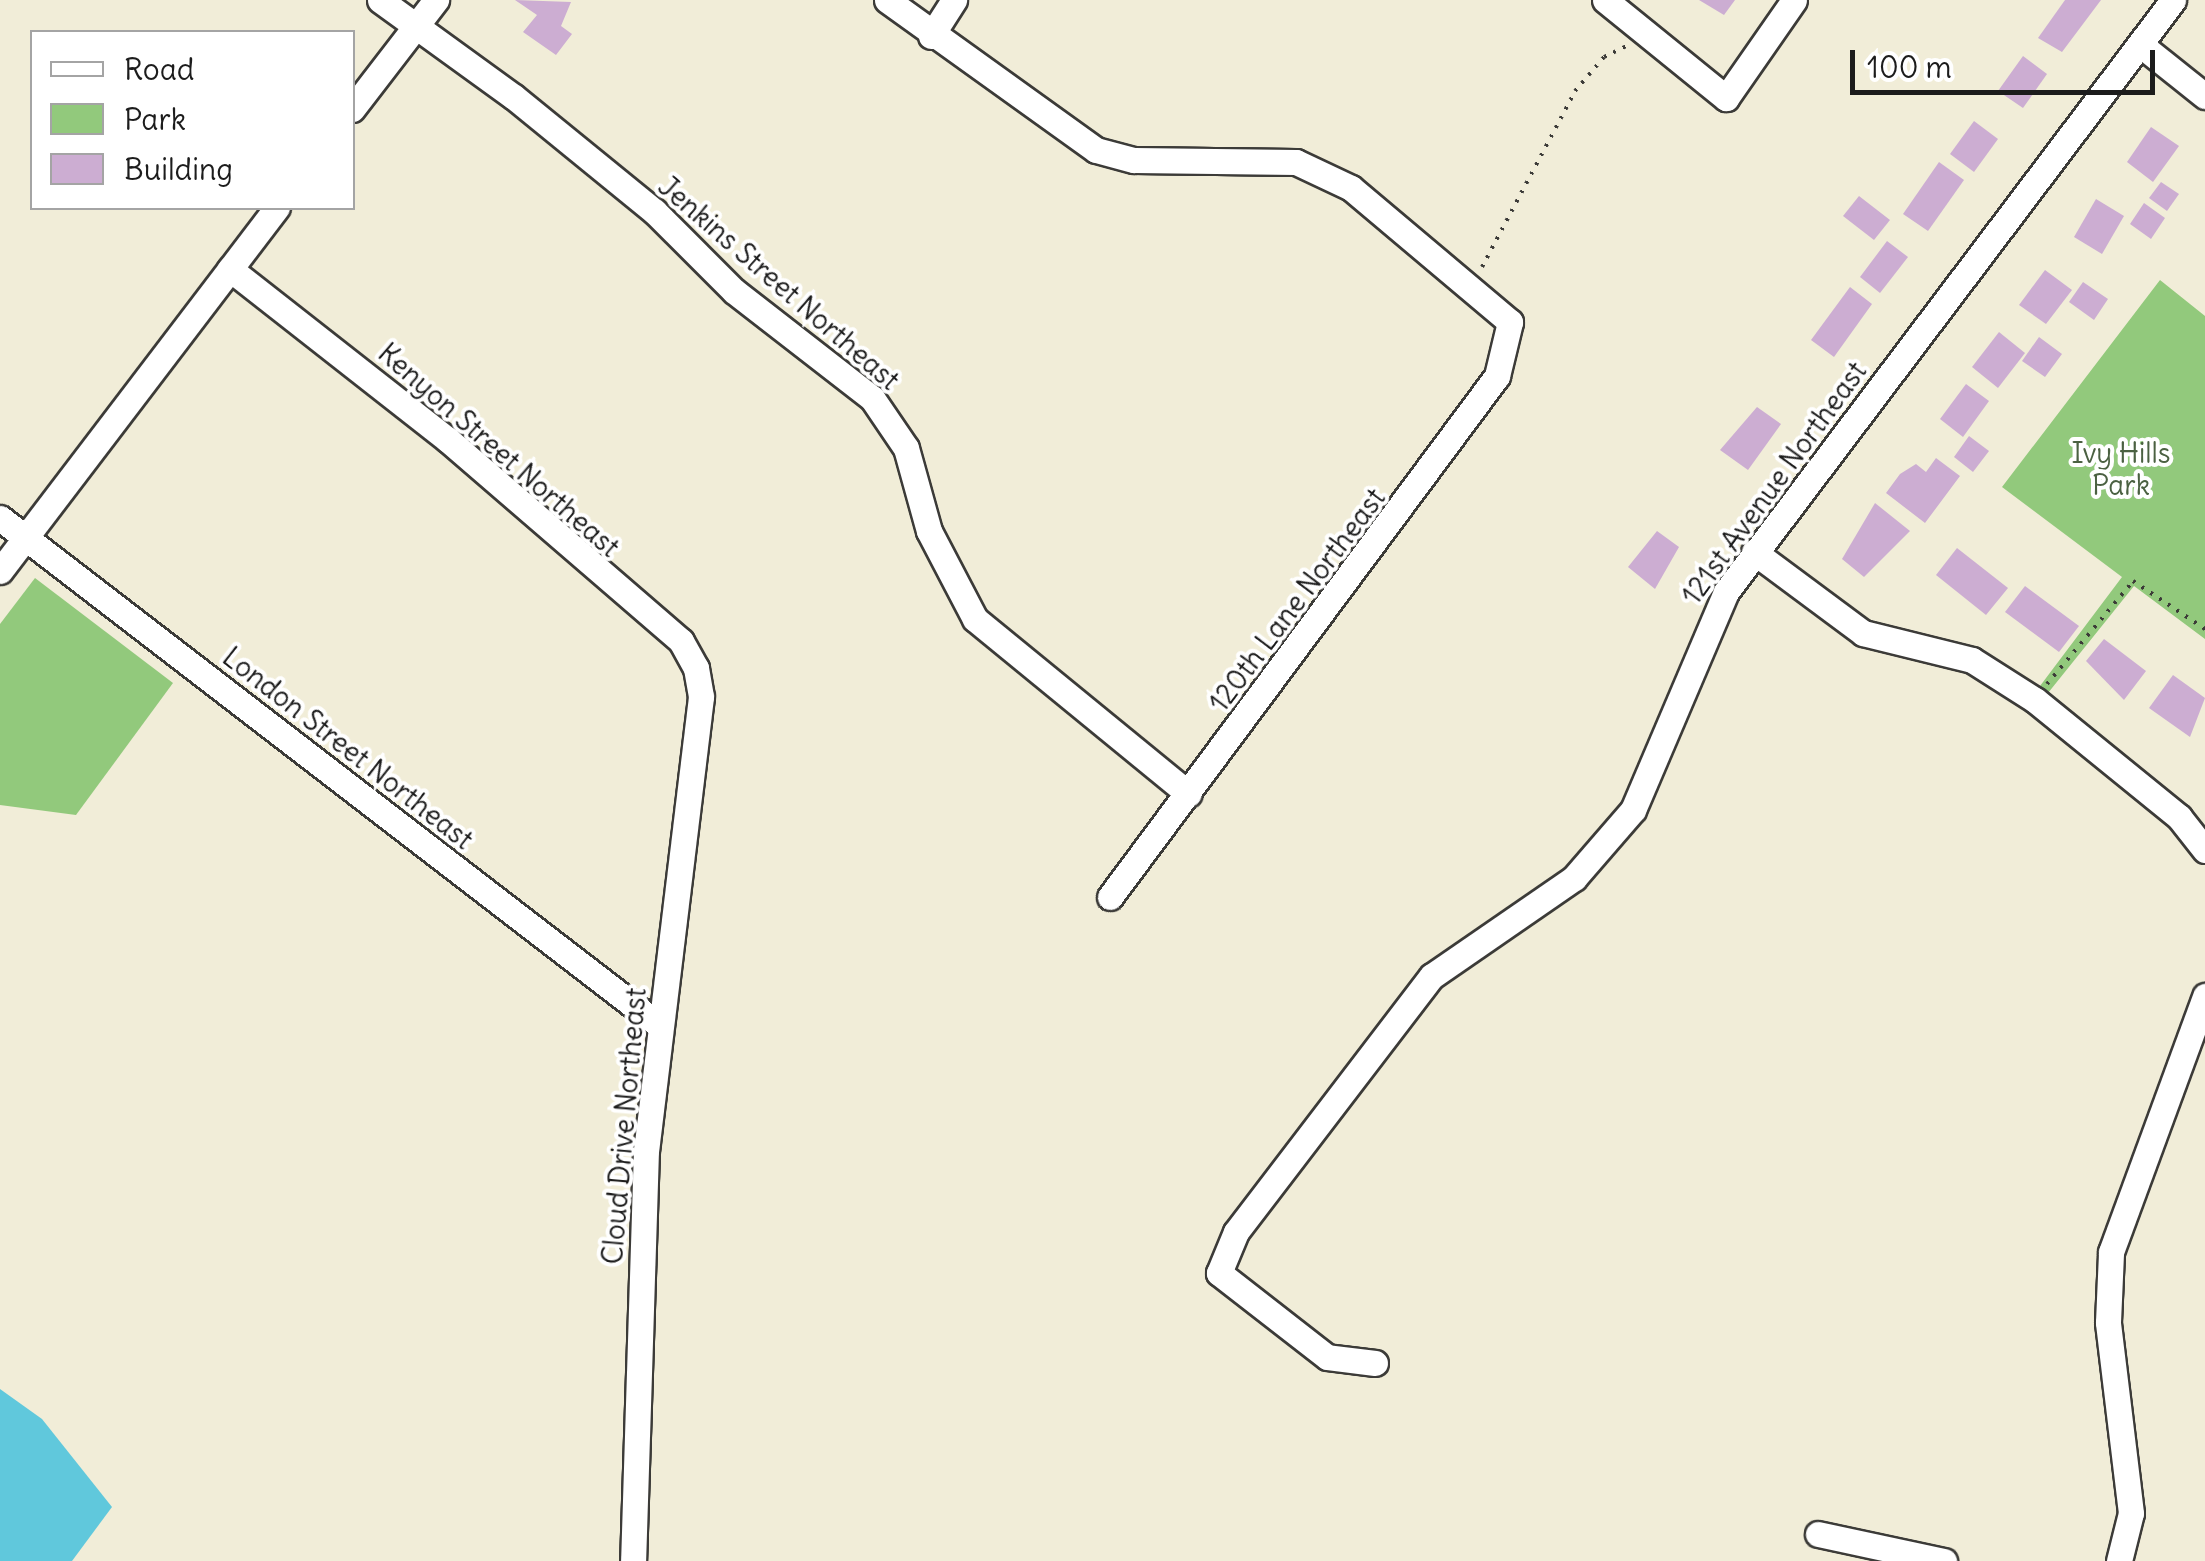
<!DOCTYPE html>
<style>
body{margin:0}
#map{position:relative;width:2205px;height:1561px;overflow:hidden;background:#f1edd8;font-family:Delius,sans-serif}
div>[style]{position:absolute}
[style*='--x']{left:calc(var(--x)*1px);top:calc(var(--y)*1px);width:calc(var(--w)*1px);rotate:calc(var(--a)*1deg)}
.green>*{inset:0;background:#92c97c}
.water>*{inset:0;background:#60c8dc}
.building>*{inset:0;background:#ccadd2}
.path>*{height:4px;margin-top:-2px;transform-origin:0;background:repeating-linear-gradient(90deg,#3c3b38 0 2.5px,transparent 0 10.5px)}
.roads{filter:drop-shadow(2px 0 #3c3b38) drop-shadow(-2px 0 #3c3b38) drop-shadow(0 2px #3c3b38) drop-shadow(0 -2px #3c3b38)}
.minor>*{height:25px;margin:-12.5px;padding:0 12.5px;transform-origin:12.5px;border-radius:12.5px;background:#fff}
span{translate:-50% -50%;white-space:nowrap;text-align:center;line-height:1.15;-webkit-text-stroke:8px #fff;paint-order:stroke}
.street-label{font-size:28px;color:#1c1c1c}
.park-label{font-size:28px;color:#4b6142}
.legend{position:absolute;left:30px;top:30px;width:325px;height:180px;box-sizing:border-box;background:#fff;border:2px solid #a4a4a4;margin:0;padding:12px 18px;list-style:none;font-size:30px;color:#1c1c1c}
.legend li{display:flex;align-items:center;gap:20px;height:50px}
.legend b{width:50px;border:2px solid #a4a4a4}
.scale{position:absolute;left:1850px;top:50px;width:305px;height:45px;box-sizing:border-box;border:5px solid #1c1c1c;border-top:0;padding-left:12px;font-size:30px;line-height:35px;white-space:nowrap;color:#1c1c1c;-webkit-text-stroke:8px #fff;paint-order:stroke}
</style>
<div id="map">
<div class="green">
<i style="clip-path:polygon(2160px 280px,2205px 316px,2205px 639px,2134px 586px,2048px 693px,2040px 686px,2122px 577px,2002px 487px)"></i>
<i style="clip-path:polygon(35px 578px,173px 683px,76px 815px,0 805px,0 624px)"></i>
</div>
<div class="water">
<i style="clip-path:polygon(0 1389px,42px 1419px,112px 1507px,72px 1561px,0 1561px)"></i>
</div>
<div class="building">
<i style="clip-path:polygon(515px 0,571px 2px,561px 26px,572px 34px,556px 55px,523px 32px,537px 15px)"></i>
<i style="clip-path:polygon(1699px 0,1735px 0,1724px 15px)"></i>
<i style="clip-path:polygon(2065px 0,2101px 0,2062px 52px,2038px 38px)"></i>
<i style="clip-path:polygon(2023px 56px,2047px 74px,2023px 108px,1998px 91px)"></i>
<i style="clip-path:polygon(1974px 121px,1998px 139px,1974px 172px,1950px 154px)"></i>
<i style="clip-path:polygon(2151px 127px,2179px 146px,2153px 182px,2127px 162px)"></i>
<i style="clip-path:polygon(1939px 162px,1964px 180px,1928px 231px,1903px 214px)"></i>
<i style="clip-path:polygon(2161px 182px,2179px 194px,2167px 211px,2149px 198px)"></i>
<i style="clip-path:polygon(1859px 196px,1890px 220px,1874px 240px,1843px 216px)"></i>
<i style="clip-path:polygon(2096px 199px,2124px 216px,2102px 254px,2074px 237px)"></i>
<i style="clip-path:polygon(2144px 203px,2165px 218px,2151px 239px,2130px 224px)"></i>
<i style="clip-path:polygon(1887px 241px,1908px 257px,1880px 293px,1860px 277px)"></i>
<i style="clip-path:polygon(2045px 270px,2072px 290px,2046px 324px,2019px 305px)"></i>
<i style="clip-path:polygon(2083px 282px,2108px 299px,2094px 320px,2069px 302px)"></i>
<i style="clip-path:polygon(1850px 287px,1872px 304px,1834px 357px,1811px 340px)"></i>
<i style="clip-path:polygon(1999px 332px,2025px 353px,1998px 388px,1972px 367px)"></i>
<i style="clip-path:polygon(2039px 337px,2062px 354px,2045px 377px,2022px 361px)"></i>
<i style="clip-path:polygon(1966px 384px,1989px 401px,1963px 437px,1940px 419px)"></i>
<i style="clip-path:polygon(1757px 407px,1781px 424px,1748px 470px,1720px 450px)"></i>
<i style="clip-path:polygon(1969px 436px,1989px 451px,1973px 472px,1954px 457px)"></i>
<i style="clip-path:polygon(1936px 458px,1960px 476px,1925px 523px,1886px 493px,1900px 474px,1916px 464px,1926px 472px)"></i>
<i style="clip-path:polygon(1875px 503px,1910px 531px,1864px 577px,1842px 559px)"></i>
<i style="clip-path:polygon(1657px 531px,1679px 547px,1655px 589px,1628px 567px)"></i>
<i style="clip-path:polygon(1957px 548px,2008px 588px,1986px 615px,1936px 575px)"></i>
<i style="clip-path:polygon(2025px 586px,2079px 626px,2059px 652px,2005px 612px)"></i>
<i style="clip-path:polygon(2104px 639px,2146px 671px,2124px 700px,2086px 661px)"></i>
<i style="clip-path:polygon(2173px 675px,2205px 698px,2190px 737px,2149px 708px)"></i>
</div>
<div class="path">
<i style="--x:1482;--y:267;--w:199;--a:-62.1"></i>
<i style="--x:1575;--y:91;--w:45;--a:-49.5"></i>
<i style="--x:1604;--y:57;--w:25;--a:-26"></i>
<i style="--x:2047;--y:684;--w:134;--a:-50.1"></i>
<i style="--x:2133;--y:581;--w:87;--a:33.7"></i>
</div>
<div class="roads">
<div class="minor">
<i style="--x:380;--y:0;--w:165;--a:35.9"></i>
<i style="--x:514;--y:97;--w:181;--a:39.2"></i>
<i style="--x:654;--y:211;--w:113;--a:45"></i>
<i style="--x:734;--y:291;--w:175;--a:37.8"></i>
<i style="--x:872;--y:398;--w:60;--a:55.8"></i>
<i style="--x:906;--y:448;--w:86;--a:74.5"></i>
<i style="--x:929;--y:531;--w:99;--a:62.4"></i>
<i style="--x:975;--y:619;--w:276;--a:39.3"></i>
<i style="--x:887;--y:0;--w:257;--a:35.7"></i>
<i style="--x:1096;--y:150;--w:39;--a:15"></i>
<i style="--x:1134;--y:160;--w:162;--a:0.7"></i>
<i style="--x:1296;--y:162;--w:61;--a:25.3"></i>
<i style="--x:1351;--y:188;--w:208;--a:40.1"></i>
<i style="--x:1510;--y:322;--w:56;--a:103.5"></i>
<i style="--x:1497;--y:376;--w:649;--a:126.61"></i>
<i style="--x:1605;--y:0;--w:156;--a:39"></i>
<i style="--x:1726;--y:98;--w:119;--a:-55.2"></i>
<i style="--x:931;--y:36;--w:43;--a:-57.4"></i>
<i style="--x:2141;--y:45;--w:82;--a:38.6"></i>
<i style="--x:352;--y:109;--w:138;--a:-52.4"></i>
<i style="--x:230;--y:269;--w:276;--a:38.1"></i>
<i style="--x:447;--y:439;--w:309;--a:40.8"></i>
<i style="--x:681;--y:641;--w:31;--a:61"></i>
<i style="--x:696;--y:668;--w:29;--a:80"></i>
<i style="--x:701;--y:697;--w:456;--a:96.9"></i>
<i style="--x:646;--y:1150;--w:411;--a:91.8"></i>
<i style="--x:0;--y:518;--w:831;--a:37.57"></i>
<i style="--x:1754;--y:552;--w:136;--a:36.6"></i>
<i style="--x:1863;--y:633;--w:112;--a:13.9"></i>
<i style="--x:1972;--y:660;--w:75;--a:32.4"></i>
<i style="--x:2035;--y:700;--w:186;--a:39.1"></i>
<i style="--x:2179;--y:817;--w:42;--a:51.8"></i>
<i style="--x:0;--y:571;--w:457;--a:-52.7"></i>
<i style="--x:1375;--y:1363;--w:48;--a:-172.9"></i>
<i style="--x:1327;--y:1357;--w:137;--a:-142.1"></i>
<i style="--x:1219;--y:1273;--w:44;--a:-67.5"></i>
<i style="--x:1236;--y:1232;--w:322;--a:-52.6"></i>
<i style="--x:1432;--y:976;--w:173;--a:-34.6"></i>
<i style="--x:1574;--y:878;--w:90;--a:-49.1"></i>
<i style="--x:1633;--y:810;--w:237;--a:-66.9"></i>
<i style="--x:1726;--y:592;--w:742;--a:-52.94"></i>
<i style="--x:1818;--y:1534;--w:129;--a:12.1"></i>
<i style="--x:2119;--y:1561;--w:49;--a:-76"></i>
<i style="--x:2131;--y:1513;--w:192;--a:-96.9"></i>
<i style="--x:2108;--y:1322;--w:70;--a:-87.5"></i>
<i style="--x:2111;--y:1252;--w:273;--a:-69.8"></i>
</div>
</div>
<div class="street-label">
<span style="left:779px;top:283px;rotate:41deg">Jenkins Street Northeast</span>
<span style="left:499px;top:450px;rotate:41deg">Kenyon Street Northeast</span>
<span style="left:1774px;top:483px;rotate:-54deg">121st Avenue Northeast</span>
<span style="left:1297px;top:600px;rotate:-53deg">120th Lane Northeast</span>
<span style="left:348px;top:748px;rotate:38deg">London Street Northeast</span>
<span style="left:624px;top:1126px;rotate:-85deg">Cloud Drive Northeast</span>
</div>
<div class="park-label">
<span style="left:2121px;top:469px">Ivy Hills<br>Park</span>
</div>
<ul class="legend">
<li><b style="height:12px;background:#fff"></b>Road</li>
<li><b style="height:28px;background:#92c97c"></b>Park</li>
<li><b style="height:28px;background:#ccadd2"></b>Building</li>
</ul>
<div class="scale">100 m</div>
</div>
